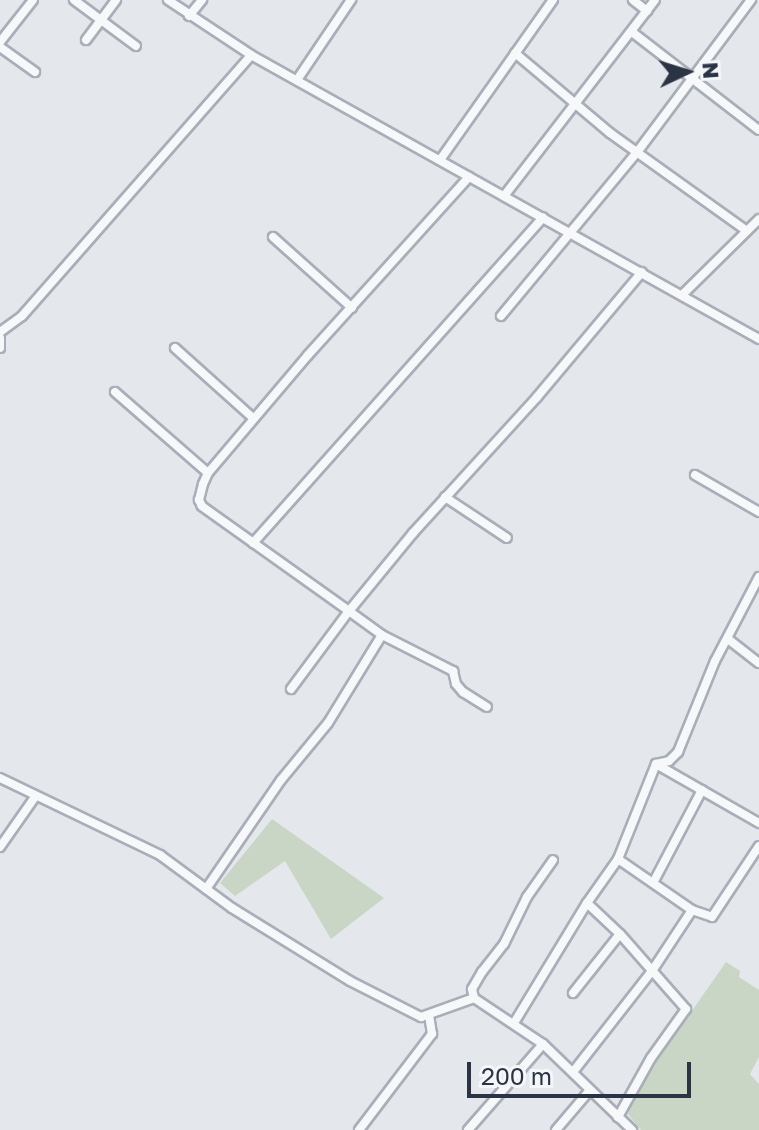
<!DOCTYPE html>
<style>
body{margin:0}
#map{position:relative;width:759px;height:1130px;overflow:hidden;background:#e4e7ec;font-family:"Golos Text",sans-serif}
div>[style]{position:absolute}
[style*='--x']{left:calc(var(--x)*1px);top:calc(var(--y)*1px);width:calc(var(--w)*1px);rotate:calc(var(--a)*1deg)}
.green>*{inset:0;background:#c9d6c5}
.roads{filter:drop-shadow(2px 0 #a9aeb7) drop-shadow(-2px 0 #a9aeb7) drop-shadow(0 2px #a9aeb7) drop-shadow(0 -2px #a9aeb7)}
.minor>*{height:8px;margin:-4px;padding:0 4px;transform-origin:4px;border-radius:4px;background:#f7f8fa}
span{translate:-50% -50%;white-space:nowrap;text-align:center;line-height:1.15;-webkit-text-stroke:6px #f4f6f9;paint-order:stroke}
.north{position:absolute;left:647px;top:32px;width:80px;height:80px;-webkit-text-stroke:6px #f4f6f9;paint-order:stroke;rotate:86deg;font-size:22px;font-weight:700;line-height:32px;text-align:center;color:#2b3445}
.north::after{content:'';display:block;margin:auto;width:28px;height:36px;background:#2b3445;clip-path:polygon(50% 0,100% 100%,50% 72%,0 100%)}
.scale{position:absolute;left:467px;top:1062px;width:224px;height:36px;box-sizing:border-box;border:4px solid #2b3445;border-top:0;padding-left:10px;font-size:24px;line-height:28px;white-space:nowrap;color:#2b3445;-webkit-text-stroke:6px #f4f6f9;paint-order:stroke}
</style>
<div id="map">
<div class="green">
<i style="clip-path:polygon(272px 819px,384px 898px,331px 939px,285px 861px,235px 896px,220px 883px)"></i>
<i style="clip-path:polygon(726px 962px,740px 971px,739px 977px,759px 990px,759px 1057px,750px 1074px,759px 1084px,759px 1130px,641px 1130px,628px 1114px,635px 1092px)"></i>
</div>
<div class="roads">
<div class="minor">
<i style="--x:74;--y:0;--w:77;--a:36.6"></i>
<i style="--x:168;--y:0;--w:100;--a:33.5"></i>
<i style="--x:251;--y:55;--w:582;--a:29.21"></i>
<i style="--x:633;--y:0;--w:18;--a:38"></i>
<i style="--x:189;--y:16;--w:21;--a:-51"></i>
<i style="--x:632;--y:32;--w:160;--a:37.7"></i>
<i style="--x:86;--y:40;--w:50;--a:-53.1"></i>
<i style="--x:0;--y:42;--w:53;--a:-51.8"></i>
<i style="--x:0;--y:47;--w:43;--a:35.5"></i>
<i style="--x:515;--y:53;--w:124;--a:40.1"></i>
<i style="--x:610;--y:133;--w:168;--a:35.6"></i>
<i style="--x:297;--y:80;--w:97;--a:-56"></i>
<i style="--x:440;--y:160;--w:196;--a:-54.8"></i>
<i style="--x:504;--y:196;--w:247;--a:-52.4"></i>
<i style="--x:273;--y:237;--w:106;--a:41.9"></i>
<i style="--x:682;--y:295;--w:108;--a:-44.6"></i>
<i style="--x:501;--y:316;--w:214;--a:-50.3"></i>
<i style="--x:638;--y:151;--w:189;--a:-53.2"></i>
<i style="--x:0;--y:332;--w:27;--a:-36"></i>
<i style="--x:22;--y:316;--w:347;--a:-48.7"></i>
<i style="--x:0;--y:338;--w:10;--a:90"></i>
<i style="--x:175;--y:348;--w:105;--a:41.9"></i>
<i style="--x:115;--y:392;--w:123;--a:41.1"></i>
<i style="--x:695;--y:475;--w:74;--a:30"></i>
<i style="--x:445;--y:497;--w:74;--a:33.5"></i>
<i style="--x:253;--y:543;--w:436;--a:-48.3"></i>
<i style="--x:382;--y:635;--w:80;--a:26.9"></i>
<i style="--x:453;--y:671;--w:13;--a:77"></i>
<i style="--x:456;--y:684;--w:11;--a:49"></i>
<i style="--x:463;--y:692;--w:28;--a:32"></i>
<i style="--x:728;--y:639;--w:39;--a:38"></i>
<i style="--x:291;--y:689;--w:97;--a:-53.4"></i>
<i style="--x:349;--y:611;--w:181;--a:-144.5"></i>
<i style="--x:202;--y:506;--w:7;--a:-117"></i>
<i style="--x:199;--y:500;--w:16;--a:-76"></i>
<i style="--x:203;--y:484;--w:12;--a:-66"></i>
<i style="--x:208;--y:473;--w:155;--a:-49.7"></i>
<i style="--x:308;--y:355;--w:240;--a:-47.9"></i>
<i style="--x:656;--y:764;--w:119;--a:29.8"></i>
<i style="--x:0;--y:778;--w:178;--a:25.7"></i>
<i style="--x:160;--y:855;--w:89;--a:36.4"></i>
<i style="--x:232;--y:908;--w:139;--a:31.7"></i>
<i style="--x:350;--y:981;--w:80;--a:26.9"></i>
<i style="--x:421;--y:1017;--w:56;--a:-19.7"></i>
<i style="--x:474;--y:998;--w:83;--a:33.7"></i>
<i style="--x:543;--y:1044;--w:124;--a:44"></i>
<i style="--x:0;--y:847;--w:61;--a:-55"></i>
<i style="--x:618;--y:859;--w:90;--a:34.6"></i>
<i style="--x:692;--y:910;--w:21;--a:19"></i>
<i style="--x:712;--y:917;--w:85;--a:-56.5"></i>
<i style="--x:653;--y:883;--w:105;--a:-62.2"></i>
<i style="--x:206;--y:889;--w:132;--a:-55.5"></i>
<i style="--x:281;--y:780;--w:74;--a:-50.5"></i>
<i style="--x:328;--y:723;--w:103;--a:-58.5"></i>
<i style="--x:382;--y:635;--w:41;--a:-144"></i>
<i style="--x:349;--y:611;--w:101;--a:-50.6"></i>
<i style="--x:413;--y:533;--w:184;--a:-47.6"></i>
<i style="--x:537;--y:397;--w:163;--a:-50"></i>
<i style="--x:587;--y:903;--w:45;--a:43.2"></i>
<i style="--x:620;--y:934;--w:100;--a:48.7"></i>
<i style="--x:686;--y:1009;--w:60;--a:125.5"></i>
<i style="--x:651;--y:1058;--w:68;--a:119.2"></i>
<i style="--x:573;--y:993;--w:75;--a:-51.5"></i>
<i style="--x:474;--y:998;--w:9;--a:-103"></i>
<i style="--x:472;--y:989;--w:20;--a:-60"></i>
<i style="--x:482;--y:972;--w:36;--a:-52"></i>
<i style="--x:504;--y:944;--w:52;--a:-63.9"></i>
<i style="--x:527;--y:897;--w:45;--a:-54.9"></i>
<i style="--x:514;--y:1023;--w:140;--a:-58.7"></i>
<i style="--x:587;--y:903;--w:54;--a:-54.8"></i>
<i style="--x:618;--y:859;--w:102;--a:-68.2"></i>
<i style="--x:656;--y:764;--w:13;--a:-13"></i>
<i style="--x:669;--y:761;--w:13;--a:-45"></i>
<i style="--x:678;--y:752;--w:98;--a:-67.9"></i>
<i style="--x:715;--y:661;--w:95;--a:-62.4"></i>
<i style="--x:573;--y:1072;--w:128;--a:-52"></i>
<i style="--x:652;--y:971;--w:73;--a:-56.7"></i>
<i style="--x:359;--y:1130;--w:121;--a:-52.8"></i>
<i style="--x:432;--y:1034;--w:18;--a:-99"></i>
<i style="--x:468;--y:1130;--w:114;--a:-48.9"></i>
<i style="--x:556;--y:1130;--w:52;--a:-49.6"></i>
</div>
</div>
<div class="north">N</div>
<div class="scale">200 m</div>
</div>
